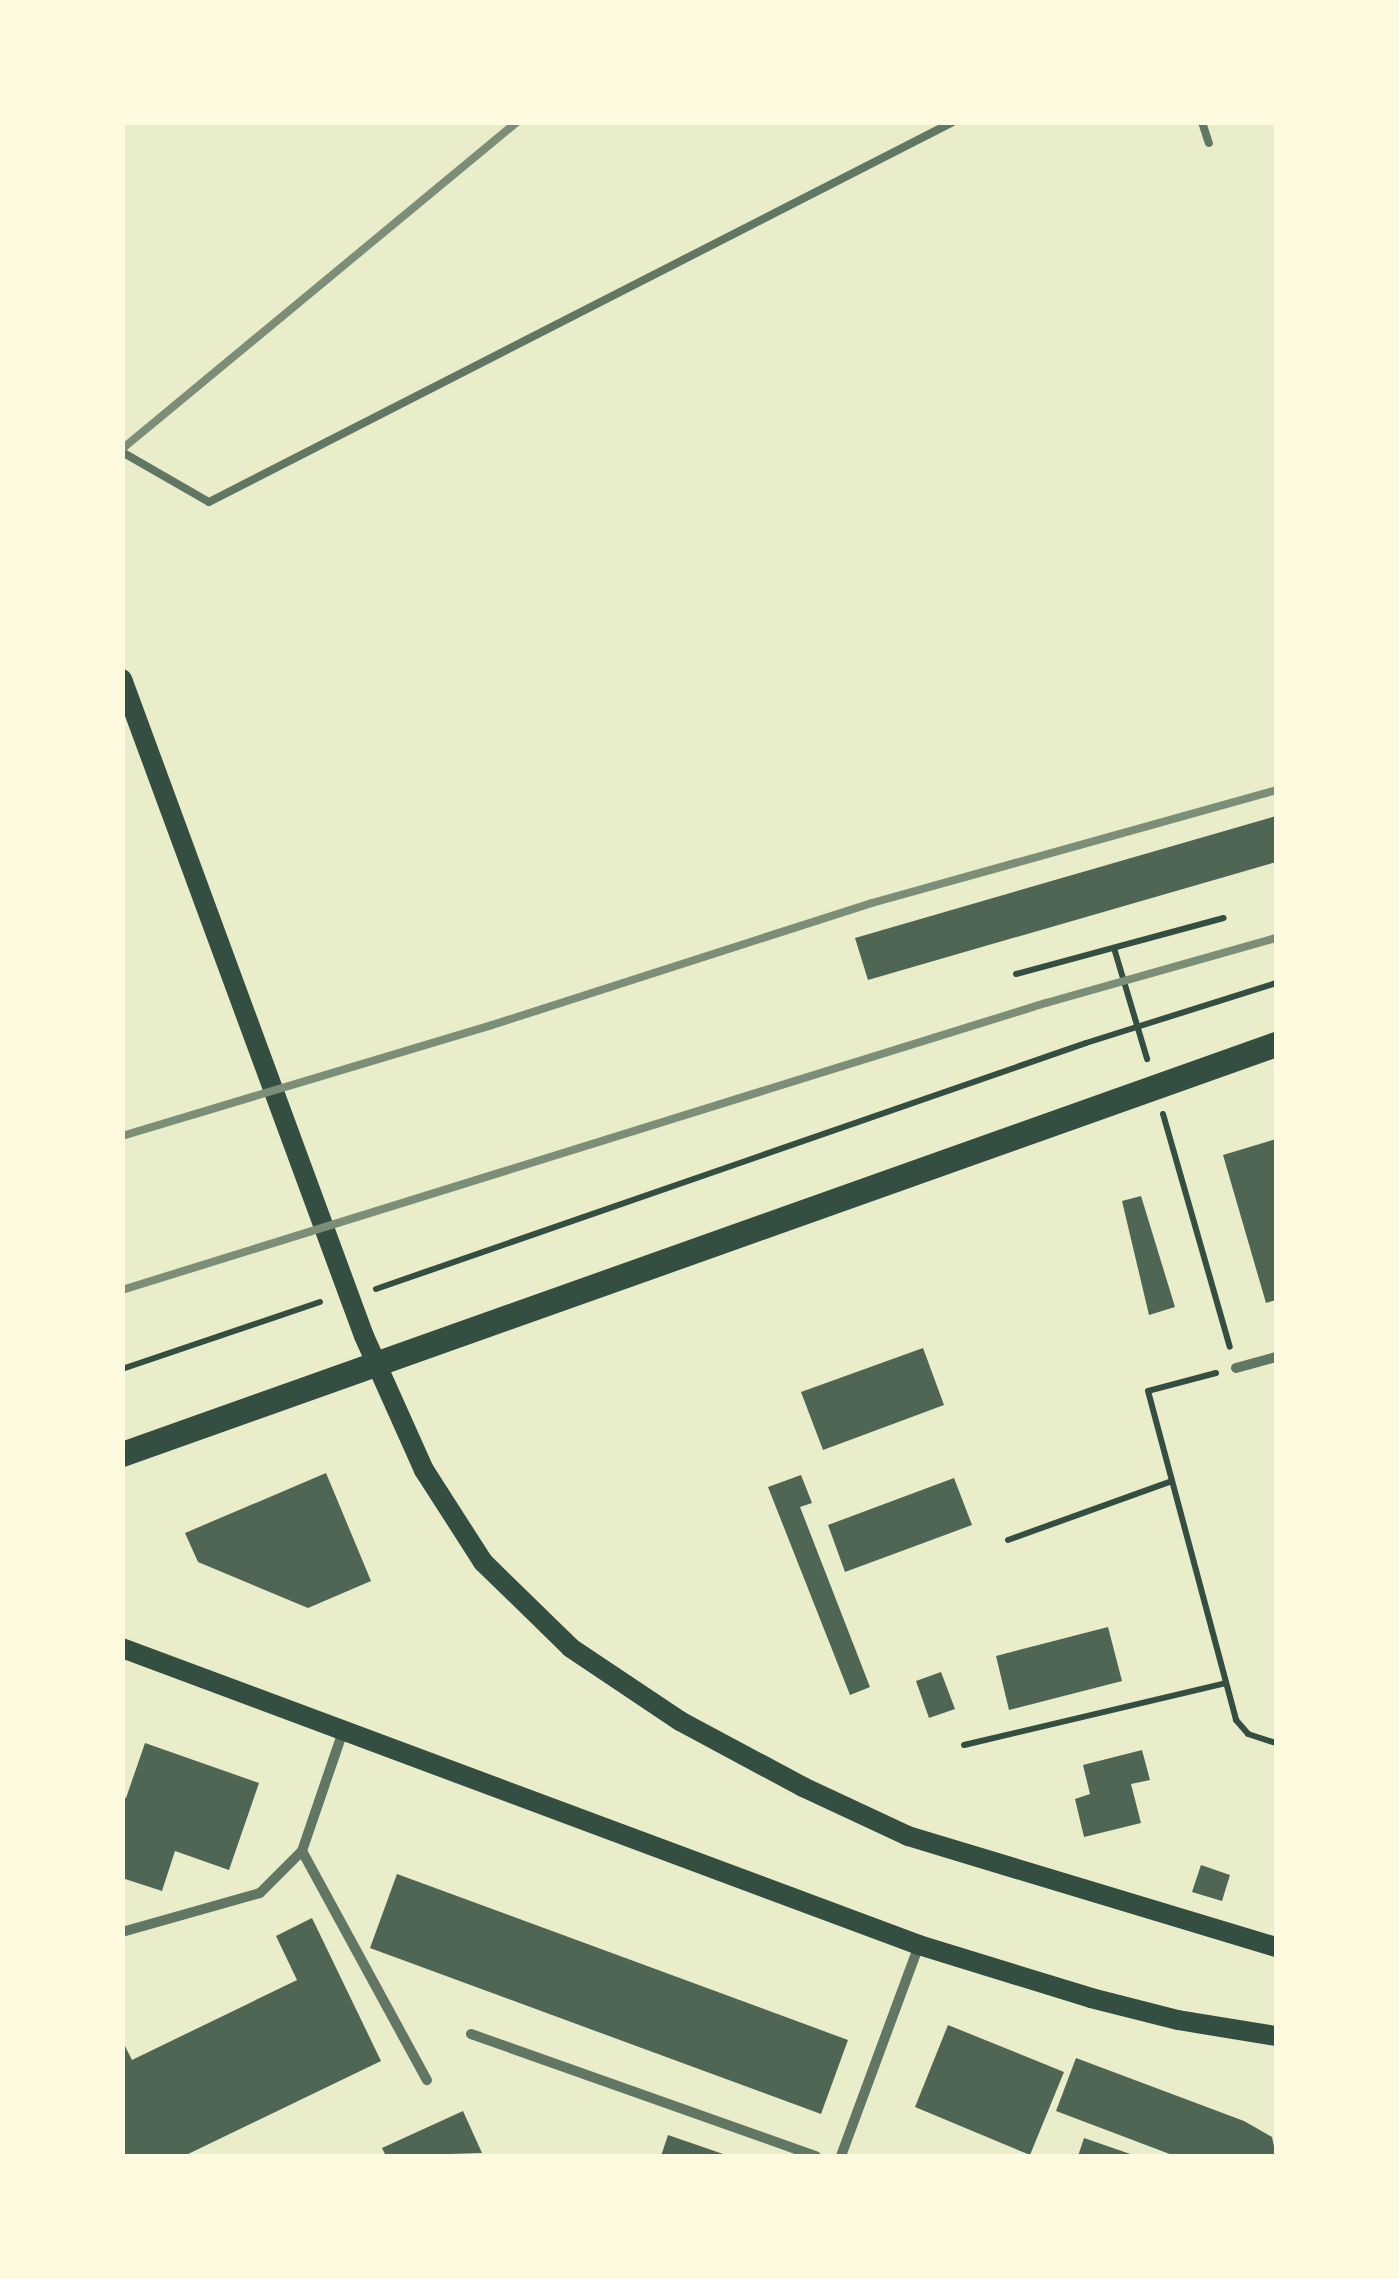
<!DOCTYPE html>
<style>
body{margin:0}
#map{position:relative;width:1399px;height:2279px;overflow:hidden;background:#e9edc9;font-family:Helvetica,sans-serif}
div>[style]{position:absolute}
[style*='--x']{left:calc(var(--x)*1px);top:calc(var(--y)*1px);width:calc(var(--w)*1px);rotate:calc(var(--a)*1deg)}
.building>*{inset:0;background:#4f6655}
.path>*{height:6px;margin:-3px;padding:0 3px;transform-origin:3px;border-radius:3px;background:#344e41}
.service>*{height:8px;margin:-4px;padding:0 4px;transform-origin:4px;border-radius:4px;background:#617663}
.minor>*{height:10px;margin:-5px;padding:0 5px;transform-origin:5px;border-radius:5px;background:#617663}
.secondary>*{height:20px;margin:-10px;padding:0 10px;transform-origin:10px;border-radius:10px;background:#344e41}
.primary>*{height:25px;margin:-12.5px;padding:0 12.5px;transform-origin:12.5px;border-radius:12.5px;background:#344e41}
.rail>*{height:8px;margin:-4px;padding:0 4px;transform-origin:4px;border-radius:4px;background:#7c8e77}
span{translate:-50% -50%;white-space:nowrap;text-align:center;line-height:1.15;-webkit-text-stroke:8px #fefae0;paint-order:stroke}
.frame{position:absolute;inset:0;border:125px solid #fefae0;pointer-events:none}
</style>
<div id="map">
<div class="building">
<i style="clip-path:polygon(1276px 816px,1276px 862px,868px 980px,855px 938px)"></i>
<i style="clip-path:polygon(1276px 1139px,1276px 1300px,1266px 1303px,1223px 1155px)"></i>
<i style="clip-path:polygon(1141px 1196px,1175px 1307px,1149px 1315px,1122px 1201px)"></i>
<i style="clip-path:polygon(923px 1348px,944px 1405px,823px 1450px,801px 1392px)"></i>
<i style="clip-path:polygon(326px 1473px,371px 1581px,308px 1608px,198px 1562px,185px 1533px)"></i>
<i style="clip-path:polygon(801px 1475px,812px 1503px,800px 1507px,870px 1687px,850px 1695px,768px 1487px)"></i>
<i style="clip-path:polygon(954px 1478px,972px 1525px,845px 1572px,828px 1525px)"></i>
<i style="clip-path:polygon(1108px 1627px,1122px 1681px,1009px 1710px,996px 1656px)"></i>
<i style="clip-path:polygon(941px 1672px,955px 1709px,929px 1718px,916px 1681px)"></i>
<i style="clip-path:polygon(145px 1743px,259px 1783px,229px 1870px,175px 1851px,162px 1891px,122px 1878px,122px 1797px,126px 1798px)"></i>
<i style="clip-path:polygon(1142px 1750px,1150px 1780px,1131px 1784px,1141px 1823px,1084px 1837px,1075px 1799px,1090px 1794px,1083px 1765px)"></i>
<i style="clip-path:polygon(1201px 1865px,1230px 1875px,1222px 1901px,1192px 1892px)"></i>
<i style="clip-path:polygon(397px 1874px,848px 2040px,821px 2114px,370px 1948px)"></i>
<i style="clip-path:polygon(312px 1918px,381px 2061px,184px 2156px,122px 2156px,122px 2040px,132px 2060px,297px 1980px,276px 1936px)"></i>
<i style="clip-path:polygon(948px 2025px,1064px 2072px,1030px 2155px,915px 2107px)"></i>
<i style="clip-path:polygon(1076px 2058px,1244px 2121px,1272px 2137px,1276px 2156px,1175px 2156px,1056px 2111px)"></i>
<i style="clip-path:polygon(463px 2111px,482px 2153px,386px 2156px,382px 2148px)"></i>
<i style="clip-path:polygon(668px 2135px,729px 2156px,661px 2156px)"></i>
<i style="clip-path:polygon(1084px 2138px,1136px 2156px,1078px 2156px)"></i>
</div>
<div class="path">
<i style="--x:1114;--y:948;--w:116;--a:73.4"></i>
<i style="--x:1016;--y:974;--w:215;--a:-15.1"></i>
<i style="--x:1163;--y:1114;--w:242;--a:74"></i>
<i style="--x:376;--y:1289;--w:751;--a:-19.11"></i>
<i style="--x:1086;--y:1043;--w:199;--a:-17.5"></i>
<i style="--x:122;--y:1369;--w:209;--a:-18.7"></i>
<i style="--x:1216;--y:1373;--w:70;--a:165.2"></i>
<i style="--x:1148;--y:1391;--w:341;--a:75"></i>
<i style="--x:1236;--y:1720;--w:18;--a:49"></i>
<i style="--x:1248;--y:1734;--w:29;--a:18"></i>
<i style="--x:1008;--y:1540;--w:174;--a:-19.8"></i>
<i style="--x:964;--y:1745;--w:269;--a:-13.3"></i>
</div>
<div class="service">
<i style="--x:1202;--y:122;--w:22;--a:72"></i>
<i style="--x:122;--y:452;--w:100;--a:29.9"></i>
<i style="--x:209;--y:502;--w:835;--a:-27.06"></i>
</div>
<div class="minor">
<i style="--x:1236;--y:1368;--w:41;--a:-15.4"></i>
<i style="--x:302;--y:1851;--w:261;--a:61.4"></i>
<i style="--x:122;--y:1932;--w:143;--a:-15.8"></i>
<i style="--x:260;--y:1893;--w:59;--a:-45"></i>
<i style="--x:302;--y:1851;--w:127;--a:-71.1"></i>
<i style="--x:471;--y:2034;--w:366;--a:19.5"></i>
<i style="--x:841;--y:2156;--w:225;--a:-69.7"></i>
</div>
<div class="secondary">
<i style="--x:122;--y:679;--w:700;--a:69.78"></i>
<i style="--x:364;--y:1336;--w:147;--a:65.9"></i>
<i style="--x:424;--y:1470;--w:109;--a:57.3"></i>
<i style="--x:483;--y:1562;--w:123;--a:44.3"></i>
<i style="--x:571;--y:1648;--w:131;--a:33.8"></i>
<i style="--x:680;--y:1721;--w:140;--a:28.2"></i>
<i style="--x:803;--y:1787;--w:116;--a:25"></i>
<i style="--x:908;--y:1836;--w:384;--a:16.8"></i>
<i style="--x:122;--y:1648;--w:851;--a:20.44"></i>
<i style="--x:919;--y:1945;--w:180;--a:17.1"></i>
<i style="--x:1091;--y:1998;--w:90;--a:14.2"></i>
<i style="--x:1178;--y:2020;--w:99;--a:9.3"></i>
</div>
<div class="primary">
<i style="--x:122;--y:1454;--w:1225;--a:-19.56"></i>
</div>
<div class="rail">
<i style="--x:122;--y:449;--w:513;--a:-39.62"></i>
<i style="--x:122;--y:1136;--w:386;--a:-16.7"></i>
<i style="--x:492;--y:1025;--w:399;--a:-17.8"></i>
<i style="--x:872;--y:903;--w:420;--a:-15.6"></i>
<i style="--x:122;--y:1290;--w:968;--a:-17.26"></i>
<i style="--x:1046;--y:1003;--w:239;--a:-15.8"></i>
</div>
<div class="frame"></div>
</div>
